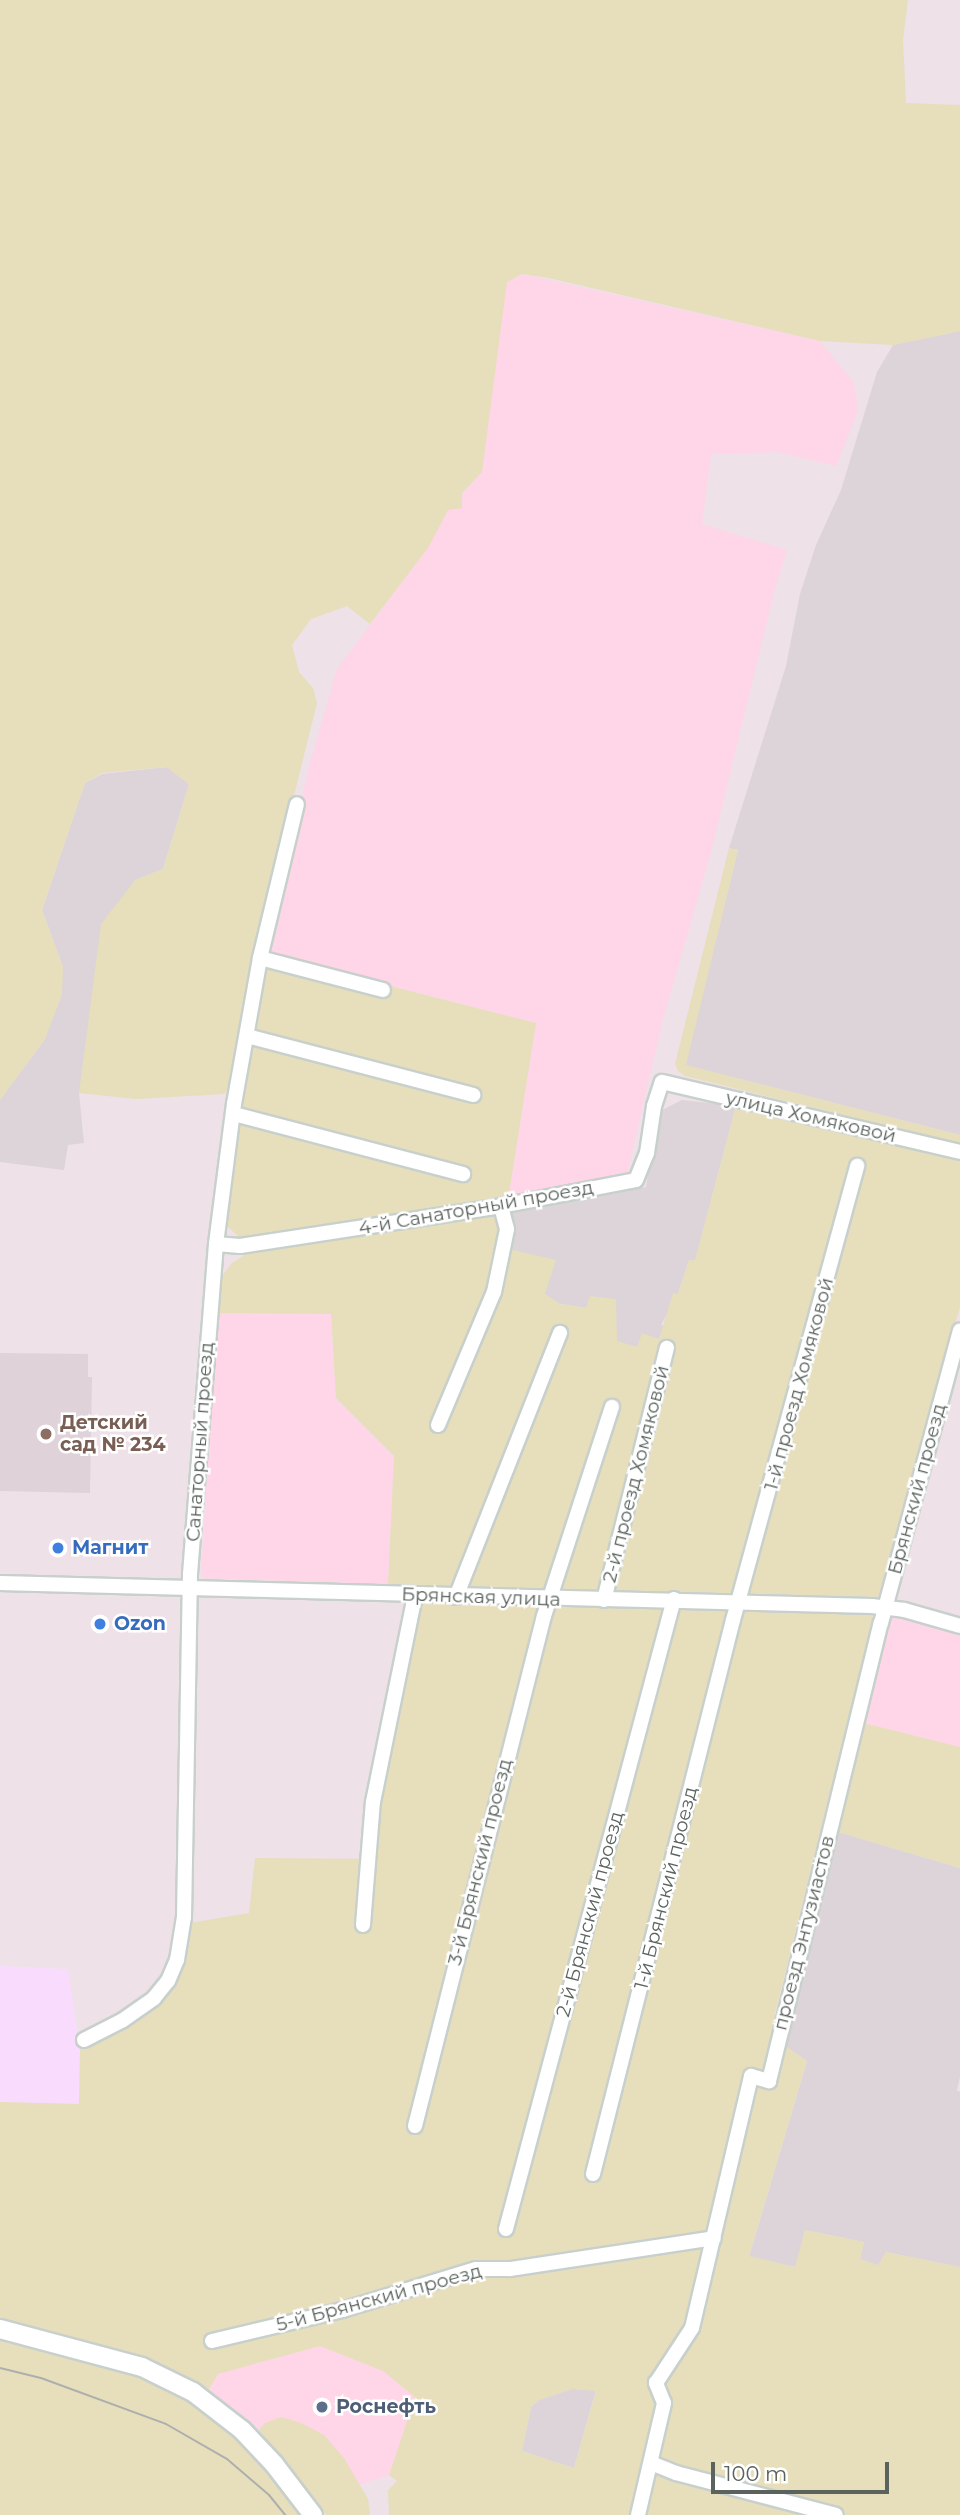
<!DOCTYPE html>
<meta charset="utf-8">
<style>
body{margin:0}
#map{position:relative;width:960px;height:2515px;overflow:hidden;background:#eee1e7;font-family:Montserrat,sans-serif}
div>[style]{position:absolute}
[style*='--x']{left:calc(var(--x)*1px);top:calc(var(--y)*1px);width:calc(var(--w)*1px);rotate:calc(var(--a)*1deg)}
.commercial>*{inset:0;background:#ffd5e8}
.industrial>*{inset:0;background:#dcd4d8}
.education>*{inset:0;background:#e0d2d9}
.medical>*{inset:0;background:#f9dcfd}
.green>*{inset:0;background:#e7debc}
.roads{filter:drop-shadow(2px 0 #c8d0cc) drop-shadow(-2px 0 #c8d0cc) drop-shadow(0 2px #c8d0cc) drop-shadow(0 -2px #c8d0cc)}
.minor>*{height:14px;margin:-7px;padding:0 7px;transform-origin:7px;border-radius:7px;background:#fff}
.tertiary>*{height:18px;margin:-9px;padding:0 9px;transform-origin:9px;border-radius:9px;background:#fff}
.tram>*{height:2px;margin:-1px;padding:0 1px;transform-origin:1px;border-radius:1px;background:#adafad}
.dots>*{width:19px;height:19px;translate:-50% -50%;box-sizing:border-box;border:4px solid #fff;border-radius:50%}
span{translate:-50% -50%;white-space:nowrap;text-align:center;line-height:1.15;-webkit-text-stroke:5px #fff;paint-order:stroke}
.street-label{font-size:19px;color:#5a635d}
.education-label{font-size:19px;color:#785e54;font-weight:700}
.left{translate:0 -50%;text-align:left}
.shop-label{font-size:19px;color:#366cbe;font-weight:700}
.service-label{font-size:19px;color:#4e5e75;font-weight:700}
.scale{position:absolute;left:711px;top:2462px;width:178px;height:32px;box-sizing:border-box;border:4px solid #5a635d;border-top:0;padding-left:9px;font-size:21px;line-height:24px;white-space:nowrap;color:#5a635d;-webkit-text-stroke:5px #fff;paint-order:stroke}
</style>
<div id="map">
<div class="commercial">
<i style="clip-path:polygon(522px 274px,820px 341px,854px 383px,858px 411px,836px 466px,777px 452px,711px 454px,702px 524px,787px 550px,774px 592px,711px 852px,663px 1019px,626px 1178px,508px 1200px,536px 1023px,285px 959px,266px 963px,309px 766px,337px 669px,428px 548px,448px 510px,482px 472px,506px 282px)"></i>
<i style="clip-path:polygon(217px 1313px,331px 1314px,336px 1398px,394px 1456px,388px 1584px,203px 1578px,201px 1573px)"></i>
<i style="clip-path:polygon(894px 1616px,960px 1633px,960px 1747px,863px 1723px,886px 1623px)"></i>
<i style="clip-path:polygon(320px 2346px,383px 2371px,415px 2397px,389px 2475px,359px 2485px,344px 2458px,265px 2423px,259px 2430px,209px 2389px,218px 2374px)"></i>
</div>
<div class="industrial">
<i style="clip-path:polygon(960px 331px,960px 1135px,685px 1065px,738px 850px,729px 848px,786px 666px,800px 594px,816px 545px,841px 490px,877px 372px,893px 345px)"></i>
<i style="clip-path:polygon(167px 767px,189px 784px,163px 869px,135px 880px,79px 1093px,84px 1143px,68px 1145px,64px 1170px,0 1162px,0 1100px,45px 1039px,63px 967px,42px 910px,85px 783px,102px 774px)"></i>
<i style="clip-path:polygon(682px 1100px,736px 1106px,695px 1261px,689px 1260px,678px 1294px,661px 1325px,664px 1326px,659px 1339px,637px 1347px,617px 1342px,587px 1308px,560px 1304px,544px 1294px,500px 1247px,509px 1212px,646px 1187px,658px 1112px)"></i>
<i style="clip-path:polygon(835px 1831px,960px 1868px,960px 2077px,957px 2090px,960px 2092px,960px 2267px,886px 2252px,878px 2266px,860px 2259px,864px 2242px,805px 2230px,796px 2267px,749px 2257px,807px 2061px,781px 2043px)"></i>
<i style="clip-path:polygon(572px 2389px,596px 2390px,574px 2468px,522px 2451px,531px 2407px,539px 2400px)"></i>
</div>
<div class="education">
<i style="clip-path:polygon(0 1353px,88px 1354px,88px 1377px,92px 1377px,90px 1493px,0 1491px)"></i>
</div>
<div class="medical">
<i style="clip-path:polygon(0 1966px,68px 1969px,80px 2050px,79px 2104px,0 2102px)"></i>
</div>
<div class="green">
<i style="clip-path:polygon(0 0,908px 0,903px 40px,906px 103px,960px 105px,960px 331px,893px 345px,820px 341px,549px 278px,522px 274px,507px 282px,482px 472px,462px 493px,462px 508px,448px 510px,428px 548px,370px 624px,347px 606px,311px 619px,292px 645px,299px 672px,313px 688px,317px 703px,255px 952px,232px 1083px,224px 1094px,136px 1099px,79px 1093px,101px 924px,135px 880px,163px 869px,189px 784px,167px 767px,102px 773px,85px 783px,42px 910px,63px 967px,62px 995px,45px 1039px,0 1100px)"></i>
<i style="clip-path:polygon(729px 848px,738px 850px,686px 1065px,960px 1135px,960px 1144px,685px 1076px,678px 1071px,675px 1064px)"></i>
<i style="clip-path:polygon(284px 959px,536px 1023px,508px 1200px,239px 1237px,226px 1225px,250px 1043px,266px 963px)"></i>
<i style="clip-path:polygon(736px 1106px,960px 1158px,960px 1307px,878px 1597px,388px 1584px,394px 1456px,336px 1398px,331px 1314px,217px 1313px,219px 1280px,232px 1263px,251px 1251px,509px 1212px,501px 1247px,556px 1260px,545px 1294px,560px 1304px,586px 1308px,590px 1296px,616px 1299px,617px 1341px,637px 1347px,642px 1333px,659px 1339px,673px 1293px,678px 1294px,689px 1260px,695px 1260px)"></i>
<i style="clip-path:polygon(evenodd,417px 1601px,869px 1612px,873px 1618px,775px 2014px,781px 2043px,807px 2061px,749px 2256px,795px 2267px,805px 2230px,864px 2242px,860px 2259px,878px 2265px,886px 2252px,960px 2267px,960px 2515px,389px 2515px,388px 2490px,397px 2481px,389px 2475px,415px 2397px,383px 2371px,320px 2346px,218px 2374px,209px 2389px,143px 2359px,0 2322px,0 2102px,79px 2104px,80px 2050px,149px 2014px,173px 1985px,185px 1960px,190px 1923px,249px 1913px,255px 1858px,373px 1859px,379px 1799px,417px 1601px,572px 2389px,596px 2391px,574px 2468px,522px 2451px,531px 2407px,539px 2400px,572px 2389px)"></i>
<i style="clip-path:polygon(863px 1723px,960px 1747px,960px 1868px,835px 1831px)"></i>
<i style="clip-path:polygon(0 2338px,138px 2377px,188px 2401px,218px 2422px,265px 2469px,301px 2515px,0 2515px)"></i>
<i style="clip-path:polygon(281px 2417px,301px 2423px,324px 2435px,344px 2458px,368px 2499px,370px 2515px,326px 2515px,259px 2430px,265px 2423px)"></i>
</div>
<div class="roads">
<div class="minor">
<i style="--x:260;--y:958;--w:127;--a:14.6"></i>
<i style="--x:247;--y:1036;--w:234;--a:14.6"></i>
<i style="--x:234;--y:1114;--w:237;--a:14.7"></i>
<i style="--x:216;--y:1244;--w:24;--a:5"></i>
<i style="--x:240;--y:1246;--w:264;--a:-8.7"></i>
<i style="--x:501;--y:1206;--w:137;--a:-10.9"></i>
<i style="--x:636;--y:1180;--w:29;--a:-68"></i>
<i style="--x:647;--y:1153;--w:48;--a:-81.5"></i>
<i style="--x:654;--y:1106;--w:25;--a:-72"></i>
<i style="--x:662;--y:1082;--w:306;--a:13.2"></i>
<i style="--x:438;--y:1425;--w:144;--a:-67.2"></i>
<i style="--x:494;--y:1292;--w:64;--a:-78.3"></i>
<i style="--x:507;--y:1229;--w:24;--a:-105"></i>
<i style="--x:0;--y:1583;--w:872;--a:1.51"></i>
<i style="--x:872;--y:1606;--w:32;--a:7"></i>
<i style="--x:904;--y:1610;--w:58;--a:15.9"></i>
<i style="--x:456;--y:1597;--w:284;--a:-68.5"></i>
<i style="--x:604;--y:1600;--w:260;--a:-76"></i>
<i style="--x:363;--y:1925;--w:123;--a:-85.4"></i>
<i style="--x:373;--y:1802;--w:211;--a:-78.5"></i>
<i style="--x:84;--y:2040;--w:44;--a:-27.1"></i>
<i style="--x:123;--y:2020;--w:38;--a:-35"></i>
<i style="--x:154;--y:1998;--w:22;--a:-51"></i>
<i style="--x:168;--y:1981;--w:23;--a:-67"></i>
<i style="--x:177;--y:1960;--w:44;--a:-80.8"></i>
<i style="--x:184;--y:1917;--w:343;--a:-89"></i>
<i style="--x:190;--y:1574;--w:331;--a:-85.5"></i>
<i style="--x:216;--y:1244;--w:141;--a:-82.7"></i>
<i style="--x:234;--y:1104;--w:148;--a:-79.9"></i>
<i style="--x:260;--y:958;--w:158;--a:-76.5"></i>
<i style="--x:415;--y:2126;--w:526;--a:-75.81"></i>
<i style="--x:544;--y:1616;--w:220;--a:-72"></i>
<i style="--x:593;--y:2174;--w:571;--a:-75.82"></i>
<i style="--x:733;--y:1620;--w:471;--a:-74.7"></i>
<i style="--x:506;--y:2229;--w:652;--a:-75.07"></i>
<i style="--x:212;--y:2341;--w:134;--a:-13.4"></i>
<i style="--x:342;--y:2310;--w:140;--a:-17"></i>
<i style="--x:476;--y:2269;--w:34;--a:0"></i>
<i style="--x:510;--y:2269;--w:206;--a:-8.6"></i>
<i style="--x:651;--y:2463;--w:27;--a:22"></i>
<i style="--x:676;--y:2473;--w:165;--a:14.7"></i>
<i style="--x:638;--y:2515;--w:115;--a:-76.9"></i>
<i style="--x:664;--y:2403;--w:22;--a:-112"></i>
<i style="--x:656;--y:2383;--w:66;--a:-56.8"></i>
<i style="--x:692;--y:2328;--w:259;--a:-76.8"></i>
<i style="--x:751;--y:2076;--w:19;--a:16"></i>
<i style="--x:769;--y:2081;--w:471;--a:-76.3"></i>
<i style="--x:881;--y:1623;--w:303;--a:-74.9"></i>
</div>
<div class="tertiary">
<i style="--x:0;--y:2329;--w:147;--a:15"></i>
<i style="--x:142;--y:2367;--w:57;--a:26.1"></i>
<i style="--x:193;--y:2392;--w:62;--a:37.8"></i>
<i style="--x:242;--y:2430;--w:47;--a:46.7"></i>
<i style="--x:274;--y:2464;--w:64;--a:52.6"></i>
</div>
</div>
<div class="tram">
<i style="--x:0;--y:2368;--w:42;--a:13.7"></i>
<i style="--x:41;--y:2378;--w:133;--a:20.2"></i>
<i style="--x:166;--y:2424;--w:70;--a:29.8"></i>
<i style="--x:227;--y:2459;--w:55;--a:40.6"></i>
<i style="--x:269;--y:2495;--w:26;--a:51"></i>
</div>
<div class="dots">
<i style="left:46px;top:1434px;background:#8d6e63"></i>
<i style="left:58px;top:1548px;background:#3f7fe0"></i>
<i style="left:100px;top:1624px;background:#3f7fe0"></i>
<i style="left:322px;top:2407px;background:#5c6f8a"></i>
</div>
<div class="street-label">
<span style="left:811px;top:1117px;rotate:13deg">улица Хомяковой</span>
<span style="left:476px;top:1208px;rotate:-10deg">4-й Санаторный проезд</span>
<span style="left:799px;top:1384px;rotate:-75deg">1-й проезд Хомяковой</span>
<span style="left:200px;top:1442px;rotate:-86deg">Санаторный проезд</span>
<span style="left:636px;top:1474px;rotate:-76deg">2-й проезд Хомяковой</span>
<span style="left:917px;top:1489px;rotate:-75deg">Брянский проезд</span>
<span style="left:481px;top:1597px;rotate:2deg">Брянская улица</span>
<span style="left:480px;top:1862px;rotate:-76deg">3-й Брянский проезд</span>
<span style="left:666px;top:1888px;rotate:-76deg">1-й Брянский проезд</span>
<span style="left:590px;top:1914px;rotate:-75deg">2-й Брянский проезд</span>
<span style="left:804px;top:1933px;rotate:-76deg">проезд Энтузиастов</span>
<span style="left:379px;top:2298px;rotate:-15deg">5-й Брянский проезд</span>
</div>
<div class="education-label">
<span class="left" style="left:60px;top:1434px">Детский<br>сад № 234</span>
</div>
<div class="shop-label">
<span class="left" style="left:72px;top:1548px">Магнит</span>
<span class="left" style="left:114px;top:1624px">Ozon</span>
</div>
<div class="service-label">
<span class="left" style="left:336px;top:2407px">Роснефть</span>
</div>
<div class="scale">100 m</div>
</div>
